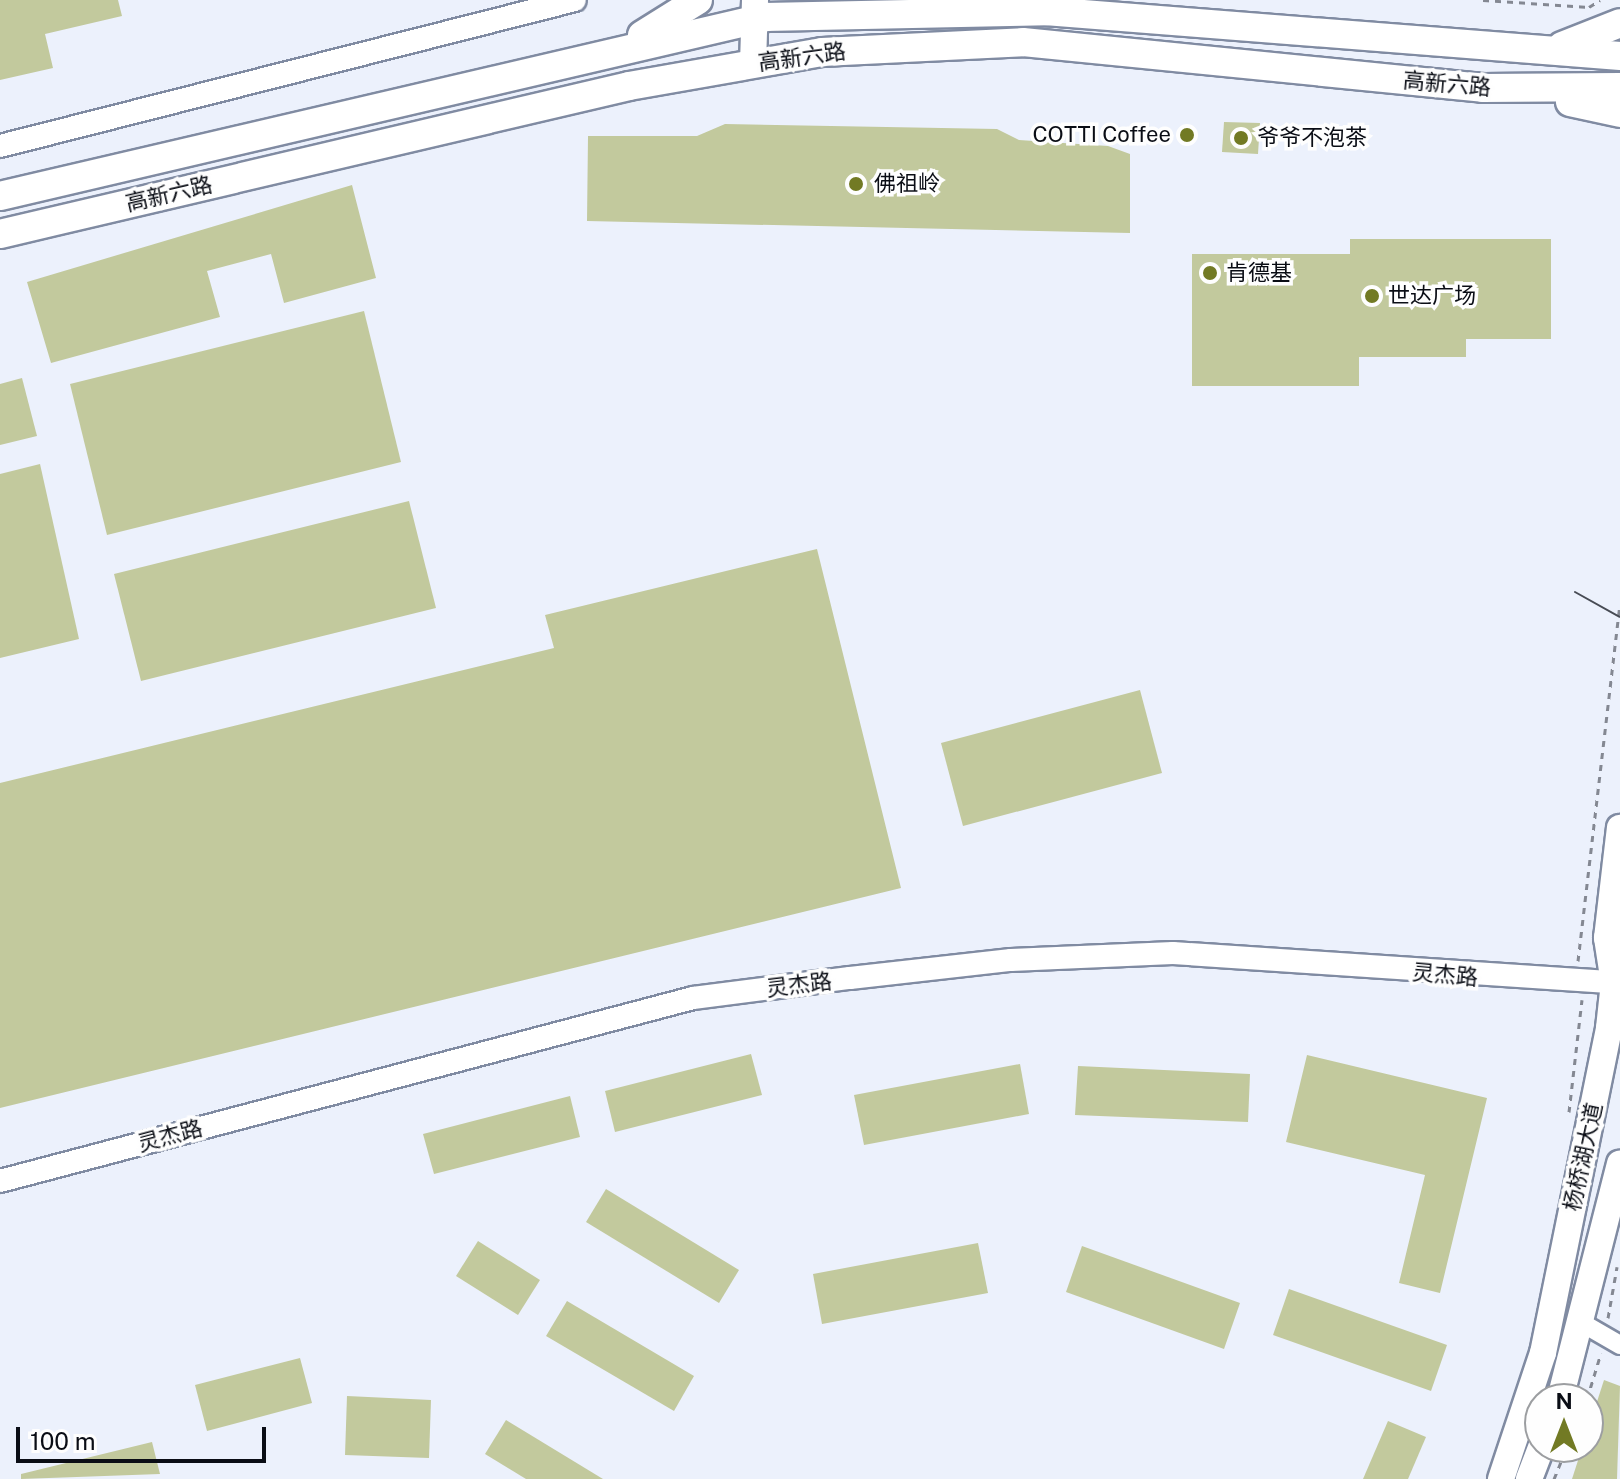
<!DOCTYPE html>
<meta charset="utf-8">
<style>
body{margin:0}
#map{position:relative;width:1620px;height:1479px;overflow:hidden;background:#ecf1fc;font-family:"Public Sans","Noto Sans SC",sans-serif}
div>[style]{position:absolute}
[style*='--x']{left:calc(var(--x)*1px);top:calc(var(--y)*1px);width:calc(var(--w)*1px);rotate:calc(var(--a)*1deg)}
.building>*{inset:0;background:#c2c99d}
.path>*{height:3px;margin-top:-1.5px;transform-origin:0;background:repeating-linear-gradient(90deg,#848892 0 6px,transparent 0 12px)}
.roads{filter:drop-shadow(2px 0 #808ba2) drop-shadow(-2px 0 #808ba2) drop-shadow(0 2px #808ba2) drop-shadow(0 -2px #808ba2)}
.minor>*{height:18px;margin:-9px;padding:0 9px;transform-origin:9px;border-radius:9px;background:#fff}
.tertiary>*{height:22px;margin:-11px;padding:0 11px;transform-origin:11px;border-radius:11px;background:#fff}
.secondary>*{height:26px;margin:-13px;padding:0 13px;transform-origin:13px;border-radius:13px;background:#fff}
.primary>*{height:28px;margin:-14px;padding:0 14px;transform-origin:14px;border-radius:14px;background:#fff}
.tram>*{height:2px;margin:-1px;padding:0 1px;transform-origin:1px;border-radius:1px;background:#474b54}
.dots>*{width:22px;height:22px;translate:-50% -50%;box-sizing:border-box;border:4px solid #fefefe;border-radius:50%}
span{translate:-50% -50%;white-space:nowrap;text-align:center;line-height:1.15;-webkit-text-stroke:7px #fefefe;paint-order:stroke}
.street-label{font-size:22px;color:#0a0d15}
.poi-label{font-size:22px;color:#0a0d15}
.right{translate:-100% -50%;text-align:right}
.left{translate:0 -50%;text-align:left}
.north{position:absolute;left:1524px;top:1383px;width:80px;height:80px;box-sizing:border-box;background:#fefefe;border:2px solid #9c9ea1;border-radius:50%;rotate:0deg;font-size:22px;font-weight:700;line-height:32px;text-align:center;color:#0a0d15}
.north::after{content:'';display:block;margin:auto;width:28px;height:36px;background:#727a24;clip-path:polygon(50% 0,100% 100%,50% 72%,0 100%)}
.scale{position:absolute;left:16px;top:1427px;width:250px;height:36px;box-sizing:border-box;border:4px solid #0a0d15;border-top:0;padding-left:10px;font-size:24px;line-height:28px;white-space:nowrap;color:#0a0d15;-webkit-text-stroke:6px #fefefe;paint-order:stroke}
</style>
<div id="map">
<div class="building">
<i style="clip-path:polygon(0 0,118px 0,122px 16px,45px 34px,53px 68px,0 80px)"></i>
<i style="clip-path:polygon(1224px 122px,1260px 123px,1258px 154px,1222px 152px)"></i>
<i style="clip-path:polygon(725px 124px,997px 129px,1019px 140px,1108px 146px,1130px 154px,1130px 233px,587px 221px,588px 136px,697px 136px)"></i>
<i style="clip-path:polygon(352px 185px,376px 278px,284px 303px,271px 254px,207px 271px,220px 317px,51px 363px,27px 282px)"></i>
<i style="clip-path:polygon(1350px 239px,1551px 239px,1551px 339px,1466px 339px,1466px 357px,1359px 357px,1359px 386px,1192px 386px,1192px 254px,1350px 254px)"></i>
<i style="clip-path:polygon(364px 311px,401px 462px,107px 535px,70px 384px)"></i>
<i style="clip-path:polygon(22px 378px,37px 436px,0 445px,0 384px)"></i>
<i style="clip-path:polygon(40px 464px,79px 639px,0 658px,0 474px)"></i>
<i style="clip-path:polygon(409px 501px,436px 608px,141px 681px,114px 574px)"></i>
<i style="clip-path:polygon(817px 549px,901px 888px,0 1108px,0 783px,554px 648px,545px 615px)"></i>
<i style="clip-path:polygon(1140px 690px,1162px 773px,963px 826px,941px 743px)"></i>
<i style="clip-path:polygon(751px 1054px,762px 1095px,615px 1132px,605px 1091px)"></i>
<i style="clip-path:polygon(1307px 1055px,1487px 1098px,1440px 1293px,1399px 1283px,1425px 1175px,1286px 1142px)"></i>
<i style="clip-path:polygon(1020px 1064px,1029px 1114px,864px 1145px,854px 1095px)"></i>
<i style="clip-path:polygon(1078px 1066px,1250px 1074px,1248px 1122px,1075px 1115px)"></i>
<i style="clip-path:polygon(570px 1096px,580px 1137px,434px 1174px,423px 1134px)"></i>
<i style="clip-path:polygon(606px 1189px,739px 1270px,719px 1303px,586px 1222px)"></i>
<i style="clip-path:polygon(478px 1241px,540px 1280px,518px 1315px,456px 1276px)"></i>
<i style="clip-path:polygon(978px 1243px,988px 1293px,822px 1324px,813px 1274px)"></i>
<i style="clip-path:polygon(1082px 1246px,1240px 1303px,1224px 1349px,1066px 1292px)"></i>
<i style="clip-path:polygon(1289px 1289px,1447px 1345px,1431px 1391px,1273px 1335px)"></i>
<i style="clip-path:polygon(567px 1301px,694px 1376px,674px 1411px,546px 1336px)"></i>
<i style="clip-path:polygon(300px 1358px,312px 1403px,207px 1431px,195px 1385px)"></i>
<i style="clip-path:polygon(1604px 1380px,1620px 1386px,1617px 1479px,1572px 1479px)"></i>
<i style="clip-path:polygon(347px 1396px,431px 1400px,429px 1458px,345px 1455px)"></i>
<i style="clip-path:polygon(506px 1420px,603px 1479px,526px 1479px,485px 1454px)"></i>
<i style="clip-path:polygon(1388px 1421px,1426px 1437px,1408px 1479px,1363px 1479px)"></i>
<i style="clip-path:polygon(152px 1442px,160px 1474px,21px 1479px,21px 1474px)"></i>
</div>
<div class="path">
<i style="--x:1483;--y:0;--w:106;--a:3.8"></i>
<i style="--x:1589;--y:7;--w:13;--a:-32"></i>
<i style="--x:1578;--y:961;--w:359;--a:-83.3"></i>
<i style="--x:1569;--y:1112;--w:113;--a:-83.4"></i>
<i style="--x:1608;--y:1318;--w:52;--a:-80"></i>
<i style="--x:1587;--y:1399;--w:48;--a:-73.1"></i>
<i style="--x:1554;--y:1479;--w:35;--a:-68"></i>
</div>
<div class="roads">
<div class="minor">
<i style="--x:1582;--y:1323;--w:44;--a:30.1"></i>
</div>
<div class="tertiary">
<i style="--x:0;--y:146;--w:593;--a:-14.25"></i>
<i style="--x:0;--y:1181;--w:717;--a:-14.79"></i>
<i style="--x:693;--y:998;--w:158;--a:-7.3"></i>
<i style="--x:850;--y:978;--w:162;--a:-6.4"></i>
<i style="--x:1011;--y:960;--w:162;--a:-2.5"></i>
<i style="--x:1173;--y:953;--w:448;--a:3.8"></i>
</div>
<div class="secondary">
<i style="--x:753;--y:64;--w:64;--a:-88.2"></i>
<i style="--x:1560;--y:1399;--w:243;--a:-75.7"></i>
<i style="--x:1501;--y:1479;--w:133;--a:-71.6"></i>
<i style="--x:1543;--y:1353;--w:332;--a:-78.5"></i>
<i style="--x:1609;--y:1028;--w:45;--a:-83.7"></i>
<i style="--x:1614;--y:983;--w:46;--a:-98.8"></i>
<i style="--x:1607;--y:938;--w:111;--a:-83.3"></i>
<i style="--x:1529;--y:1479;--w:34;--a:-69"></i>
</div>
<div class="primary">
<i style="--x:642;--y:35;--w:66;--a:-32"></i>
<i style="--x:1562;--y:46;--w:62;--a:-21.6"></i>
<i style="--x:1570;--y:102;--w:51;--a:12.4"></i>
<i style="--x:0;--y:196;--w:788;--a:-13.14"></i>
<i style="--x:767;--y:17;--w:278;--a:-1.2"></i>
<i style="--x:1045;--y:11;--w:577;--a:4.47"></i>
<i style="--x:0;--y:234;--w:646;--a:-13.24"></i>
<i style="--x:629;--y:86;--w:196;--a:-10"></i>
<i style="--x:822;--y:52;--w:201;--a:-2.8"></i>
<i style="--x:1023;--y:42;--w:462;--a:5.7"></i>
<i style="--x:1483;--y:88;--w:137;--a:-0.4"></i>
</div>
</div>
<div class="tram">
<i style="--x:1575;--y:592;--w:51;--a:29.1"></i>
</div>
<div class="dots">
<i style="left:1187px;top:135px;background:#727a24"></i>
<i style="left:1241px;top:138px;background:#727a24"></i>
<i style="left:856px;top:184px;background:#727a24"></i>
<i style="left:1210px;top:273px;background:#727a24"></i>
<i style="left:1372px;top:296px;background:#727a24"></i>
</div>
<div class="street-label">
<span style="left:802px;top:57px;rotate:-8deg">高新六路</span>
<span style="left:1447px;top:84px;rotate:5deg">高新六路</span>
<span style="left:169px;top:194px;rotate:-13deg">高新六路</span>
<span style="left:1445px;top:975px;rotate:5deg">灵杰路</span>
<span style="left:799px;top:985px;rotate:-7deg">灵杰路</span>
<span style="left:170px;top:1136px;rotate:-15deg">灵杰路</span>
<span style="left:1583px;top:1157px;rotate:-78deg">杨桥湖大道</span>
</div>
<div class="poi-label">
<span class="right" style="left:1171px;top:135px">COTTI Coffee</span>
<span class="left" style="left:1257px;top:138px">爷爷不泡茶</span>
<span class="left" style="left:874px;top:184px">佛祖岭</span>
<span class="left" style="left:1226px;top:273px">肯德基</span>
<span class="left" style="left:1388px;top:296px">世达广场</span>
</div>
<div class="north">N</div>
<div class="scale">100 m</div>
</div>
